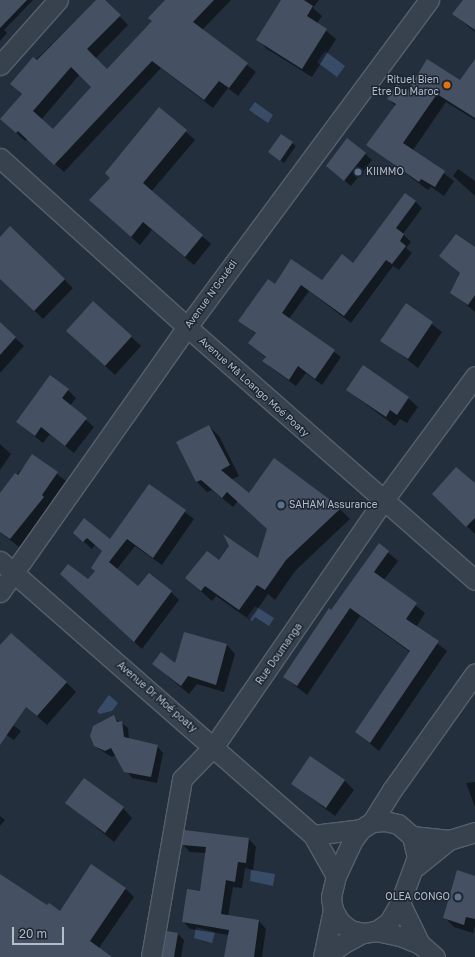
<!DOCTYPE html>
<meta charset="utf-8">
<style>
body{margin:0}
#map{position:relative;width:475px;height:957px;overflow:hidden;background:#242f3e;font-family:"Golos Text",sans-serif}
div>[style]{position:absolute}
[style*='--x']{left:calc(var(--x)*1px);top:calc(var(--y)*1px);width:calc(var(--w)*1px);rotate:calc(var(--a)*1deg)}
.water>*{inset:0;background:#394c67}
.shadow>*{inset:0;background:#0007}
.building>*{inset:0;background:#455162}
.roads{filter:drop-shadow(1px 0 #565f6c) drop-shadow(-1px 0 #565f6c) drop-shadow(0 1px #565f6c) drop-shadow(0 -1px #565f6c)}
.minor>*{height:19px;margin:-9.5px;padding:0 9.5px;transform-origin:9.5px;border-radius:9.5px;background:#38414e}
.dots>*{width:11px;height:11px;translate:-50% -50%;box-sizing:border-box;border:2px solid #1d2633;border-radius:50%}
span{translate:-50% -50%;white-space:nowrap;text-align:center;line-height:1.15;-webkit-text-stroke:3px #1d2633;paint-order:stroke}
.poi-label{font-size:10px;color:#b4bcc9}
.right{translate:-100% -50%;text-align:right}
.left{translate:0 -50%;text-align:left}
.street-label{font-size:10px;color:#b4bcc9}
.scale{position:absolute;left:12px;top:927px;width:52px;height:18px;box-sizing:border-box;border:2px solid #b4bcc9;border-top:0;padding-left:5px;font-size:12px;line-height:14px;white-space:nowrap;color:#b4bcc9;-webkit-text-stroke:3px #1d2633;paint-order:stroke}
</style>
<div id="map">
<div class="water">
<i style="clip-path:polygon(325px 51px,345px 66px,337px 77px,317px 62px)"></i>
<i style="clip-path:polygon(255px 102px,273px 115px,268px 123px,249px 110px)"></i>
<i style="clip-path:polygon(255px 606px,274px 618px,269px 626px,255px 617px,252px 621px,247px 617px)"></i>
<i style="clip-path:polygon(109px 695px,118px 703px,112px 711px,99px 714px,97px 711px)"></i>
<i style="clip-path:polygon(251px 870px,275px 874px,273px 886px,250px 881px)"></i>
<i style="clip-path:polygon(196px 927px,215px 932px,212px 943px,194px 938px)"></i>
</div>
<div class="shadow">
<i style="clip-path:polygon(0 0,33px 0,4px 30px,7px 33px,0 41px)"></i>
<i style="clip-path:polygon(evenodd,97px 0,104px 0,128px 25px,95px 59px,107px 70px,153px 21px,166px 0,231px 0,202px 30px,256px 72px,238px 96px,228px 88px,213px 108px,161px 68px,64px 172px,27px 139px,25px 141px,10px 127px,22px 95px,11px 84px,97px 0,80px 74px,92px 87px,53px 130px,41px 120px,80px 74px)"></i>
<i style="clip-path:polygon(290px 0,319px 0,313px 8px,322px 16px,317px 23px,336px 39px,312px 77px,267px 49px,258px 40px)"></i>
<i style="clip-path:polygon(464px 0,475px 0,475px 32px,453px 14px)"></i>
<i style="clip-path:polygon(475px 64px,475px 120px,446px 102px,413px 150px,454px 181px,444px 196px,431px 187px,428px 190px,367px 145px,396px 106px,388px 99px,461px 81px)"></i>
<i style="clip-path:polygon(159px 108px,195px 140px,151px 192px,211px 244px,194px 265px,152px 230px,140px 245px,99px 209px,111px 178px)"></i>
<i style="clip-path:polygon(282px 135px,296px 146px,284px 163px,273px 155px)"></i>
<i style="clip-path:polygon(365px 154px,372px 160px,351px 186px,327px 166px)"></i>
<i style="clip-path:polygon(458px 169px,475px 181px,475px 196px,453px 176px)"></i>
<i style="clip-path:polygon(415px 201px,422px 208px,403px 234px,411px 242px,406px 248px,412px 253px,399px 270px,393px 266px,351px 323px,309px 291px,289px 319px,341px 357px,322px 385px,306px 373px,296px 386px,271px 368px,264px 361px,266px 358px,249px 343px,256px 334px,240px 320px,275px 285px,322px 282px,353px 264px)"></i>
<i style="clip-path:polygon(10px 227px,73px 288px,43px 319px,0 277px,0 238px)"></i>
<i style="clip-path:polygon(475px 248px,475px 312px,451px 292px,461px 274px,441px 256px)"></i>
<i style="clip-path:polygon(93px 302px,141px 346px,115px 375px,76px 340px)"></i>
<i style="clip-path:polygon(406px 304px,442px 332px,418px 368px,382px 340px)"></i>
<i style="clip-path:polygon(0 324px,24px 346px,0 373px)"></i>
<i style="clip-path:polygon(68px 390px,76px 398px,70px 406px,94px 427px,74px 453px,50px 434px,43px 443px,17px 422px)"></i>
<i style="clip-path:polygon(347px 390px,408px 398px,418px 407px,407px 423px,400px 419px,395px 426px)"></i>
<i style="clip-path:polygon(209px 426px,219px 436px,239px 476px,231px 480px,249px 494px,340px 509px,350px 519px,296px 570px,275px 600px,268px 594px,250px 620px,216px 596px,212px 601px,186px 578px,219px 562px,258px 560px,268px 530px,238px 501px,233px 507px,212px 490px,207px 492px,197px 482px,177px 443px)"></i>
<i style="clip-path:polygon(0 444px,11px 454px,0 470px)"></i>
<i style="clip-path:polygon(33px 455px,66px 481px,50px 504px,52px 506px,19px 547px,0 532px,0 495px)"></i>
<i style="clip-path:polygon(149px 485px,194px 519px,162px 565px,135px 546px,117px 569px,138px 587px,171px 592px,179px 600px,142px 649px,61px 574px,88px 581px,96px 572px,103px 552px,95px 545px,92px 549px,74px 533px,111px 541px)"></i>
<i style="clip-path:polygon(475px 485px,475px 534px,442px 503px)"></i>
<i style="clip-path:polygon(379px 545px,398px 561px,384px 580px,425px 613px,416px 627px,447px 651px,379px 751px,356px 732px,410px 652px,360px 616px,307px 695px,284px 677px)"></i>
<i style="clip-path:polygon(227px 645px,235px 654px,224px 692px,197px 684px,189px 694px,153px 664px,176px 665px)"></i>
<i style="clip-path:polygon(0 647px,66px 682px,76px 692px,47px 725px,0 684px)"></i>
<i style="clip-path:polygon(0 715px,21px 731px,14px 740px,5px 734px,0 742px)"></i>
<i style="clip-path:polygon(113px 717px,128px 728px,129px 739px,157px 746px,163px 753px,157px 783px,132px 778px,116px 755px,112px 757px,94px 746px)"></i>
<i style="clip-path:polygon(344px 780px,354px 790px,335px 816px,292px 784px)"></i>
<i style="clip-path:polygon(475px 782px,475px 807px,466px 783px)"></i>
<i style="clip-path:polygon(67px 803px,123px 808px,132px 818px,114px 842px)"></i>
<i style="clip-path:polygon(0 816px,5px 820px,0 826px)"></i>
<i style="clip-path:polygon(185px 831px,249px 839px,256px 847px,253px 870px,245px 868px,242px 888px,233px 887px,228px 916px,259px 921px,266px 929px,262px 957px,225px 957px,229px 935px,190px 929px,183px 921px,200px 892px,206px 853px,190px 852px,183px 845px)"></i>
<i style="clip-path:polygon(0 875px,47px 907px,60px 912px,125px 888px,134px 897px,99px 948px,111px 957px,0 957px)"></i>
<i style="clip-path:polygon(475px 877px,475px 925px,473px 933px,454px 927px,445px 918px)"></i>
<i style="clip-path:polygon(177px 933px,184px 940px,181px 957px,163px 957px)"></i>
</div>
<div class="building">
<i style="clip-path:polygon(0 0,27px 0,0 28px)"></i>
<i style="clip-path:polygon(evenodd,96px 0,105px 0,121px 15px,87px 49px,107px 69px,152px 21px,148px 18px,165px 0,214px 0,193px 22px,248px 63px,229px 88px,219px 81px,204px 100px,152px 61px,54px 165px,18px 131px,16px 133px,0 119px,22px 94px,10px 84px,33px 57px,37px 60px,96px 0,71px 67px,91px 87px,53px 129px,33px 111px,71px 67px)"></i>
<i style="clip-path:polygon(281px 0,304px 0,313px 6px,307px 16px,327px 29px,302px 69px,256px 40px)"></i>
<i style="clip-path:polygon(463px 0,475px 0,475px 30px,452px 14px)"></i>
<i style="clip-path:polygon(427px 59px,460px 80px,475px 59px,475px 118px,437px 94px,403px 143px,445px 171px,435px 187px,421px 179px,419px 182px,366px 145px,396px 104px,387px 99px,397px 84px,407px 92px)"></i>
<i style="clip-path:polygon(159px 107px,187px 130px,143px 183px,203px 235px,185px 257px,143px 222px,131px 237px,89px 200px,110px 178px,105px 173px)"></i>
<i style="clip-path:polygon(281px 134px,293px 142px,280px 161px,268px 152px)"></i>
<i style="clip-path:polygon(347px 138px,366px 153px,344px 181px,326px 166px)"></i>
<i style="clip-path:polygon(405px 193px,416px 201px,396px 228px,404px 234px,400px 241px,406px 246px,392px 264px,386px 260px,344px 316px,301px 285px,282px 313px,335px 350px,315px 379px,298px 366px,289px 380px,262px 361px,266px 357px,248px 343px,256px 333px,238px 321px,268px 279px,275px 284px,291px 259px,322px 280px,342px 254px,353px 263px)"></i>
<i style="clip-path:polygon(10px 226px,65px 279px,34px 311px,0 279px,0 237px)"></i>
<i style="clip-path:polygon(456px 234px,475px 247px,475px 295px,468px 305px,450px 293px,460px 273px,439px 256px)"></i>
<i style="clip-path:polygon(93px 301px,132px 336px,105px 366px,66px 331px)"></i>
<i style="clip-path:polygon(406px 303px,433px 322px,408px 359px,380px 341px)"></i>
<i style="clip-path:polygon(0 322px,16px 337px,0 355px)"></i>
<i style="clip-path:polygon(363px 365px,409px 397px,397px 415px,390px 410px,386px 417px,346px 390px)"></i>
<i style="clip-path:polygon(50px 375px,69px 389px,62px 398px,87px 418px,65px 446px,41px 427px,35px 436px,16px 422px)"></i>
<i style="clip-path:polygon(209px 425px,230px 465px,221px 470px,249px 493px,274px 458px,341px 508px,286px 560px,265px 590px,257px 585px,239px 610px,205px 586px,201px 591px,185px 578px,207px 551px,219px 560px,229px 546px,223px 534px,258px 558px,267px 529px,227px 492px,222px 498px,201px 480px,196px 482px,176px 442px)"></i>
<i style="clip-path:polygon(32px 454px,58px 472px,42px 495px,44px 497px,10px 539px,0 532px,0 493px,15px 473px,18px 475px)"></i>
<i style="clip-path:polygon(456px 467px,475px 483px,475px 518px,466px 527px,432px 494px)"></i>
<i style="clip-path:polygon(149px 484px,186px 510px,153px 558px,127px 539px,109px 562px,138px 586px,149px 573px,172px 591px,134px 642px,60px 574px,68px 564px,88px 579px,95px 571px,91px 568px,102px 551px,87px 538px,83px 542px,73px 533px,84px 518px,110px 539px)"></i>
<i style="clip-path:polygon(379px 543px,389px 551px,374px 572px,417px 603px,406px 619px,439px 641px,370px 743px,355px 732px,410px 651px,350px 608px,297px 686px,283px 677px,329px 608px,331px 610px)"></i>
<i style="clip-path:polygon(184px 632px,227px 644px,216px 685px,188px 676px,181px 686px,152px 664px,161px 652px,175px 663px)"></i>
<i style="clip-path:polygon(11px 633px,67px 682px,37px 716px,26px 707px,0 745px,0 645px)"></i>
<i style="clip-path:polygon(114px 715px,117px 722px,122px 721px,124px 737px,158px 745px,151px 777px,124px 772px,111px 748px,105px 751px,94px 746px,90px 736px,93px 726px)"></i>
<i style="clip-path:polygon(310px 756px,345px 780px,326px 808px,291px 784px)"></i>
<i style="clip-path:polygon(84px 778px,124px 807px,105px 833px,65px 803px)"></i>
<i style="clip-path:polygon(184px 830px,249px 838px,246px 863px,238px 862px,235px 882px,226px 880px,221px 914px,259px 920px,254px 957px,224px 957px,229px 930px,182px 922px,187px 889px,200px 891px,206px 847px,182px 845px)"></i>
<i style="clip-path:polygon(91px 864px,126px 888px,90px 941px,112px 957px,0 957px,0 874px,47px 905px,49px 903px,60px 911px)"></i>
<i style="clip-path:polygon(457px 870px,475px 876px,475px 919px,466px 917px,464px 925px,443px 918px)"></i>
<i style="clip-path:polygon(167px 931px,178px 933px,174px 957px,162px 957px)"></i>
</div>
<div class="roads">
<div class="minor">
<i style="--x:0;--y:65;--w:87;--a:-48.3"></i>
<i style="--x:0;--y:158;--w:252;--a:42.1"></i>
<i style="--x:187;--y:327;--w:383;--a:41.3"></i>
<i style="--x:0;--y:561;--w:416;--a:41.2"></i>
<i style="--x:313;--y:835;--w:47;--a:60.7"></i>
<i style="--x:0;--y:592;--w:324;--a:-54.8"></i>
<i style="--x:187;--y:327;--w:407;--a:-53.5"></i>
<i style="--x:385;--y:821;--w:13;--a:13"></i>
<i style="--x:398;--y:824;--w:18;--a:41"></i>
<i style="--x:412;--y:836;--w:22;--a:77"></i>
<i style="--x:417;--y:857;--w:49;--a:110.3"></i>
<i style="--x:400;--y:903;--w:22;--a:120"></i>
<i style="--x:389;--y:922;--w:16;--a:145"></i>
<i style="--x:376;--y:931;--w:13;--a:171"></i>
<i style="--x:363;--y:933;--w:13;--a:-167"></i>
<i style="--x:350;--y:930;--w:13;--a:-141"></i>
<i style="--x:340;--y:922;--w:14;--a:-120"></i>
<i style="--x:333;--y:910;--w:13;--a:-99"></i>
<i style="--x:331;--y:897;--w:22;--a:-77"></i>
<i style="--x:336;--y:876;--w:40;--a:-65"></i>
<i style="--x:353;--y:840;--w:14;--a:-54"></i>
<i style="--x:361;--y:829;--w:13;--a:-32"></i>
<i style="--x:372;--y:822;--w:13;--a:-4"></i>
<i style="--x:372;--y:822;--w:38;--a:-58"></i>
<i style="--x:392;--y:790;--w:143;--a:-54.6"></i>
<i style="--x:313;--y:835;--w:48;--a:-7.1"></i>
<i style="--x:412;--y:836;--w:37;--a:6"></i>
<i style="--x:449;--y:840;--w:27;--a:-17"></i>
<i style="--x:414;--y:868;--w:45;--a:-38.7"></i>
<i style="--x:400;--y:903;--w:46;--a:64"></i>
<i style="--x:376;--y:931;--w:25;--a:12"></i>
<i style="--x:400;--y:936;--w:22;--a:22"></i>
<i style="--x:420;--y:944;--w:20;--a:41"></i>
<i style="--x:151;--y:957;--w:181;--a:-80.1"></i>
<i style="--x:182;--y:779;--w:46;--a:-45.9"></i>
<i style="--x:214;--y:746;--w:298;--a:-55.4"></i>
<i style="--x:383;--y:501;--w:155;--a:-53.6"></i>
<i style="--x:323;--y:957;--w:48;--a:-78"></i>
<i style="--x:325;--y:957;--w:21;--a:-37"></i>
<i style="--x:342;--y:944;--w:24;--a:-28"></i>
</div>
</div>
<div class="dots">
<i style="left:447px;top:85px;background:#e8710a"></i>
<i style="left:358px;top:172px;background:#5c6f8a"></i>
<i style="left:281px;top:505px;background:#5c6f8a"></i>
<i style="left:458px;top:897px;background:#5c6f8a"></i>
</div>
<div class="poi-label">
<span class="right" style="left:439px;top:85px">Rituel Bien<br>Etre Du Maroc</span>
<span class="left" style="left:366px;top:172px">KIIMMO</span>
<span class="left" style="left:289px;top:505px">SAHAM Assurance</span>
<span class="right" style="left:450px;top:897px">OLEA CONGO</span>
</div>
<div class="street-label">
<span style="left:211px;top:294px;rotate:-54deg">Avenue N'Gouédi</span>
<span style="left:254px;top:387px;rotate:42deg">Avenue Mâ Loango Moé Poaty</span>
<span style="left:279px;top:654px;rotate:-55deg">Rue Doumanga</span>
<span style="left:157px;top:697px;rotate:41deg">Avenue Dr Moé poaty</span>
</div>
<div class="scale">20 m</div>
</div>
